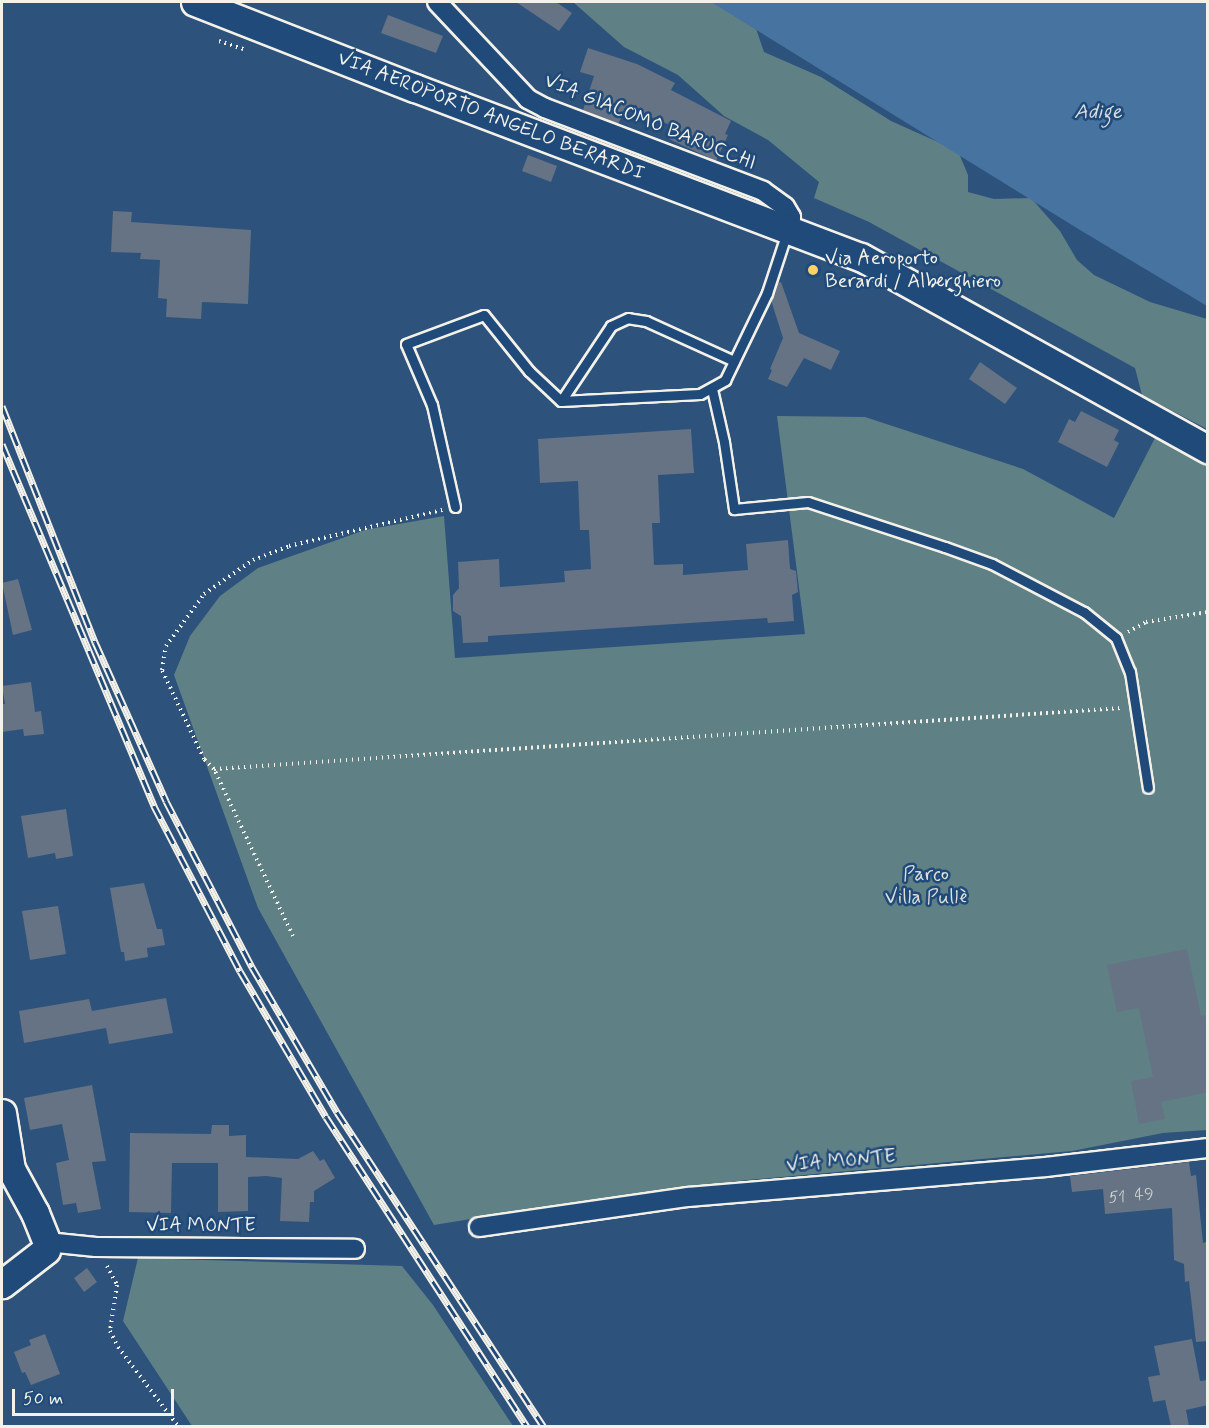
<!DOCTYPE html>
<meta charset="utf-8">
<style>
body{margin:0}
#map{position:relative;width:1209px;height:1428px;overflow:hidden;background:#2d527c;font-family:Mynerve,sans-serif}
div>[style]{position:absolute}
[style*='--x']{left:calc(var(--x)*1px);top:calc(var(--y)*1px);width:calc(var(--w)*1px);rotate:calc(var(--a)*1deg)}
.green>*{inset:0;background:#5f8186}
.water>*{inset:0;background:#4773a1}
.building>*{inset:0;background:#657384}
.path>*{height:4px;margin-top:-2px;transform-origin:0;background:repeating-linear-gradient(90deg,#f4f1e8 0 1.5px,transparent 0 6px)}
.roads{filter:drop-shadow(2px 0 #f4f1e8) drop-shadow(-2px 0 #f4f1e8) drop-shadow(0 2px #f4f1e8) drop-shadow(0 -2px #f4f1e8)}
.lane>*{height:9px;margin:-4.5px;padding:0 4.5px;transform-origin:4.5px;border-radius:4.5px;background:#1f4a7a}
.street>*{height:18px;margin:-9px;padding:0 9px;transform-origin:9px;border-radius:9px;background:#1f4a7a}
.secondary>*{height:27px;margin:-13.5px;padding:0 13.5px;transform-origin:13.5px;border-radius:13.5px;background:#1f4a7a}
.rail>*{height:7px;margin-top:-3.5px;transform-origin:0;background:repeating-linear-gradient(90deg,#1f4a7a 0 14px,#f4f1e8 0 28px);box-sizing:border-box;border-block:2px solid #f4f1e8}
.dots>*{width:16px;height:16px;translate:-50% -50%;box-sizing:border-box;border:3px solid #1f4a7a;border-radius:50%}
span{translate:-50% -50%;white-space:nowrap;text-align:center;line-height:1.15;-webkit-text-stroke:5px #1f4a7a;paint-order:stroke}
.number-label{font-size:16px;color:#d0d2cf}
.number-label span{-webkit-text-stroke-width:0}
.street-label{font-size:20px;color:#f4f1e8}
.poi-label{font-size:20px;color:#f4f1e8}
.left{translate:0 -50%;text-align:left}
.park-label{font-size:20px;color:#dee0d9}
.water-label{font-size:21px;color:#dadedd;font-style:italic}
.frame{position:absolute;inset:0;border:3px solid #f4f1e8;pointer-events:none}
.scale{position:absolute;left:12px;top:1389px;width:162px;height:27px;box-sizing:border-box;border:3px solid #f4f1e8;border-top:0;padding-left:8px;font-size:18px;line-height:21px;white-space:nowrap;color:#f4f1e8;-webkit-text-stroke:4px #1f4a7a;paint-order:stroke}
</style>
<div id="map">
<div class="green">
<i style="clip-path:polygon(573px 2px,734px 2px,750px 11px,764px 52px,821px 77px,891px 121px,958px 151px,968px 175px,968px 192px,994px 199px,1031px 198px,1060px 231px,1077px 260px,1094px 275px,1150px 302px,1207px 319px,1207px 429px,1142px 395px,1135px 368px,869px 222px,814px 198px,819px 182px,768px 140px,724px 116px,678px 75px,624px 47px)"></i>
<i style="clip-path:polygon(777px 416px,865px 417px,1023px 469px,1114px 518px,1155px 438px,1207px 465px,1207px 1130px,1163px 1133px,1072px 1151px,747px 1180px,575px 1202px,434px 1225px,258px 908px,174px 675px,190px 636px,220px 596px,258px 568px,365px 530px,444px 516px,455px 658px,805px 634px)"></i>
<i style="clip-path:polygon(138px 1258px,402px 1266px,433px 1305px,513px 1426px,192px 1426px,123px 1321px)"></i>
</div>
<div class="water">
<i style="clip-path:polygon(711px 2px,1207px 2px,1207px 306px,1080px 230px)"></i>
</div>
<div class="building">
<i style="clip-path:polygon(516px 2px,556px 2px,572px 13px,559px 31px)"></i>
<i style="clip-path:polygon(388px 15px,443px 36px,436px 53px,381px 33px)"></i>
<i style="clip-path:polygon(588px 48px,637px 64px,675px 83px,671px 90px,731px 121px,725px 134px,728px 135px,716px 161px,669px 139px,675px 127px,627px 107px,618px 124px,583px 110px,594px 76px,580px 72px)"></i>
<i style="clip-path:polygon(528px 155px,557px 166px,551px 182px,522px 171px)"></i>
<i style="clip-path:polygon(113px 211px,132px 212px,131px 222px,251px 230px,248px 304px,202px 302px,201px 319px,166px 317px,167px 299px,158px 298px,160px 260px,140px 259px,141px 253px,111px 252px)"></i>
<i style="clip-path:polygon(781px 282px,799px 333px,840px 351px,831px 370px,804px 358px,787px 387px,768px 379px,772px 370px,770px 369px,783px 338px,771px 300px,777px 283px)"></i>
<i style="clip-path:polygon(980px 362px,1017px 388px,1005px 404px,969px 379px)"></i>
<i style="clip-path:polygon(1081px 411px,1119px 430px,1114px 440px,1119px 443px,1107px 467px,1058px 442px,1069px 419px,1075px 422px)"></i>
<i style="clip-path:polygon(691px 429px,694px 473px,658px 475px,660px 523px,652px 523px,654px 565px,683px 564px,683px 575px,748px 570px,746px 544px,788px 540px,790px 569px,796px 571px,798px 592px,792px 595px,794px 621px,768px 623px,767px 618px,488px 636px,488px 642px,463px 643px,461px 616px,453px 611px,453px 595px,459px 588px,458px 562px,499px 559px,500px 587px,565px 582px,564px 571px,591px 569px,589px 530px,580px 530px,578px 481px,540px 483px,538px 439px)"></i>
<i style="clip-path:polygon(18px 579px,32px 630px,13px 635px,2px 583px)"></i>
<i style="clip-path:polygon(31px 682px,35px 712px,41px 711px,44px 734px,24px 736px,23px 729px,2px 732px,2px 704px,5px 704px,2px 686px)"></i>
<i style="clip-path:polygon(66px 809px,73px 856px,56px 859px,55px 853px,28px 858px,21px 816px)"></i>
<i style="clip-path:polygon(144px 883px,157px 929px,162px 929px,165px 945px,147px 948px,148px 957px,125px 961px,124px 952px,121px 952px,110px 888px)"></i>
<i style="clip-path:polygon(58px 906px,66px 954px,30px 960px,22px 911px)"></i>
<i style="clip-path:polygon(1187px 949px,1201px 1016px,1205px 1015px,1208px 1028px,1208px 1092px,1161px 1102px,1165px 1119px,1139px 1124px,1131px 1081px,1153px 1077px,1139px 1008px,1117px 1012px,1107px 965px)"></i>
<i style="clip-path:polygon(166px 998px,173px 1033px,109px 1044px,106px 1028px,24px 1043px,19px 1011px,89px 999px,92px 1011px)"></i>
<i style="clip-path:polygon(92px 1085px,106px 1161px,92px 1162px,101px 1209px,78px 1213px,76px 1203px,63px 1205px,56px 1163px,69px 1160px,62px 1124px,30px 1130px,24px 1098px)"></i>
<i style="clip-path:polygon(212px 1125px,229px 1125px,229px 1136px,246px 1135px,246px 1157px,298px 1159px,313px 1151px,320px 1161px,324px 1159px,335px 1178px,314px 1191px,314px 1202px,310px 1202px,309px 1222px,280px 1221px,282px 1178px,266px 1176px,248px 1177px,248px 1211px,218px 1212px,218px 1163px,172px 1163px,171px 1213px,129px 1212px,130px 1133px,211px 1134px)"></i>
<i style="clip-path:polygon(1189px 1162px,1191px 1176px,1196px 1175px,1203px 1243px,1206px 1242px,1208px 1254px,1208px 1341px,1196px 1342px,1189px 1281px,1185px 1282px,1184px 1264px,1174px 1260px,1172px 1208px,1105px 1214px,1103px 1189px,1072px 1192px,1070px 1176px)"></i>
<i style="clip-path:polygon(87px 1268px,97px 1282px,84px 1292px,74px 1278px)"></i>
<i style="clip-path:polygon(45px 1334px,60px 1374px,31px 1385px,25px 1372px,22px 1373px,14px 1352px,31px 1345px,29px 1340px)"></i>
<i style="clip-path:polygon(1192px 1339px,1200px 1381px,1208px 1380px,1208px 1405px,1186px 1410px,1189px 1426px,1171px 1426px,1165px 1400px,1153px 1402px,1148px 1377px,1160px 1375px,1154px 1346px)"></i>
</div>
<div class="path">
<i style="--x:219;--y:41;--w:26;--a:18"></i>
<i style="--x:1128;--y:632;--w:21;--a:-29"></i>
<i style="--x:1146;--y:622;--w:63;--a:-9.2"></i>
<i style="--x:214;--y:769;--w:909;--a:-3.85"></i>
<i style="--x:293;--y:936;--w:185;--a:-115.3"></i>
<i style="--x:214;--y:769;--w:14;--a:-135"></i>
<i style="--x:204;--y:759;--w:98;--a:-115.3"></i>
<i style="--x:162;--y:670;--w:24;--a:-81"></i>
<i style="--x:166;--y:646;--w:64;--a:-53.8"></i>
<i style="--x:204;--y:594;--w:60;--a:-34.8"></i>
<i style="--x:253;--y:560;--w:39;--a:-21"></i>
<i style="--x:289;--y:546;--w:158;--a:-13.2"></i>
<i style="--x:107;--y:1266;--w:21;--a:62"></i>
<i style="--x:117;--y:1285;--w:47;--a:98.7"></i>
<i style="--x:110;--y:1331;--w:18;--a:63"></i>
<i style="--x:118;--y:1347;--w:99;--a:52.8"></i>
</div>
<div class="roads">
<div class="lane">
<i style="--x:734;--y:361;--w:97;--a:-155.6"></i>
<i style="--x:646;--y:321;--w:18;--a:-171"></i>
<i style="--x:628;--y:318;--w:19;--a:155"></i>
<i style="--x:611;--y:326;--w:90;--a:123.7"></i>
<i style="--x:561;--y:401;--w:139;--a:-2.9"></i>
<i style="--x:700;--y:394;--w:29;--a:-29"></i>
<i style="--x:725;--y:380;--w:97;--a:-64.2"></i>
<i style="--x:767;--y:293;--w:64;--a:-71.8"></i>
<i style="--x:712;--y:389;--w:54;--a:77.2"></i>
<i style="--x:724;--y:442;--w:68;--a:81.5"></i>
<i style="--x:734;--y:509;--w:74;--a:-5.4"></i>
<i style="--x:808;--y:502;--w:144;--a:18.2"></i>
<i style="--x:945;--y:547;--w:50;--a:19.9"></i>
<i style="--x:992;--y:564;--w:104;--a:27.6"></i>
<i style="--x:1084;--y:612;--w:41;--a:39.1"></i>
<i style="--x:1116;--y:638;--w:37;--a:68"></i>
<i style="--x:1130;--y:672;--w:117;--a:81.2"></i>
<i style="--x:455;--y:507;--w:105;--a:-102.7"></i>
<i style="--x:432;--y:405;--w:66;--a:-113.1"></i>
<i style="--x:406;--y:344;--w:83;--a:-20.4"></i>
<i style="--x:484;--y:315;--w:72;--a:51.2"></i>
<i style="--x:529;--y:371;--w:44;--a:43.2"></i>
</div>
<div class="street">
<i style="--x:437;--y:2;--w:133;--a:46.8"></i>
<i style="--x:528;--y:99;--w:19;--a:28"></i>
<i style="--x:545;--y:108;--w:233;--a:20.8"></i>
<i style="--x:763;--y:191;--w:27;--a:36"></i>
<i style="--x:785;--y:207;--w:12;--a:59"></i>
<i style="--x:791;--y:217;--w:13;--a:103"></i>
<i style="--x:479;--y:1227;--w:211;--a:-8.2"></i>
<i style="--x:688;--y:1197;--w:359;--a:-4.8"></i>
<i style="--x:1046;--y:1167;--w:163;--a:-6.7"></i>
<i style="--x:47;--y:1242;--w:49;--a:5.8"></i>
<i style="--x:96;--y:1247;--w:259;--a:0.4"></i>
</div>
<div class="secondary">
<i style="--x:195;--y:2;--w:236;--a:21.4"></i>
<i style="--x:415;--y:88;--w:477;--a:20.8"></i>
<i style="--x:861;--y:257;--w:397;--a:29"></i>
<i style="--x:2;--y:1113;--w:57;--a:80.9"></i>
<i style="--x:11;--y:1169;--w:50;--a:61.4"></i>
<i style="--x:35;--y:1213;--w:31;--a:68"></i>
<i style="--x:47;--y:1242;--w:8;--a:97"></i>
<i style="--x:46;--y:1250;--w:56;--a:142.3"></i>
</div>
</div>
<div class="rail">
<i style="--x:2;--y:406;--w:254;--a:68.5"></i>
<i style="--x:95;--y:642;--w:174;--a:65.9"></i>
<i style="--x:166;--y:801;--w:187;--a:62.6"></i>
<i style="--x:252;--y:967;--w:168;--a:59.6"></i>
<i style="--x:337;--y:1112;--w:376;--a:56.7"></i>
<i style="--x:2;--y:444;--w:393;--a:67.2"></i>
<i style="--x:154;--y:806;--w:186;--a:62.5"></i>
<i style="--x:240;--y:971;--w:169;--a:59.5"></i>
<i style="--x:326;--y:1117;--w:369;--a:57"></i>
</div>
<div class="dots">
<i style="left:813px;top:270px;background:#ffd166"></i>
</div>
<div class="number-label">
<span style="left:1144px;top:1195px">49</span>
<span style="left:1117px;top:1198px">51</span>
</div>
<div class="street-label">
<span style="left:491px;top:116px;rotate:21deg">VIA AEROPORTO ANGELO BERARDI</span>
<span style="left:650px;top:122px;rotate:22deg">VIA GIACOMO BARUCCHI</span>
<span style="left:841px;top:1161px;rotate:-5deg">VIA MONTE</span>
<span style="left:201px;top:1225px">VIA MONTE</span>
</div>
<div class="poi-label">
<span class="left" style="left:825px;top:270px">Via Aeroporto<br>Berardi / Alberghiero</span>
</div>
<div class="park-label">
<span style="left:926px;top:886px">Parco<br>Villa Pullè</span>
</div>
<div class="water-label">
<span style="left:1098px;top:112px">Adige</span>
</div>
<div class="frame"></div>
<div class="scale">50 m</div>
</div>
